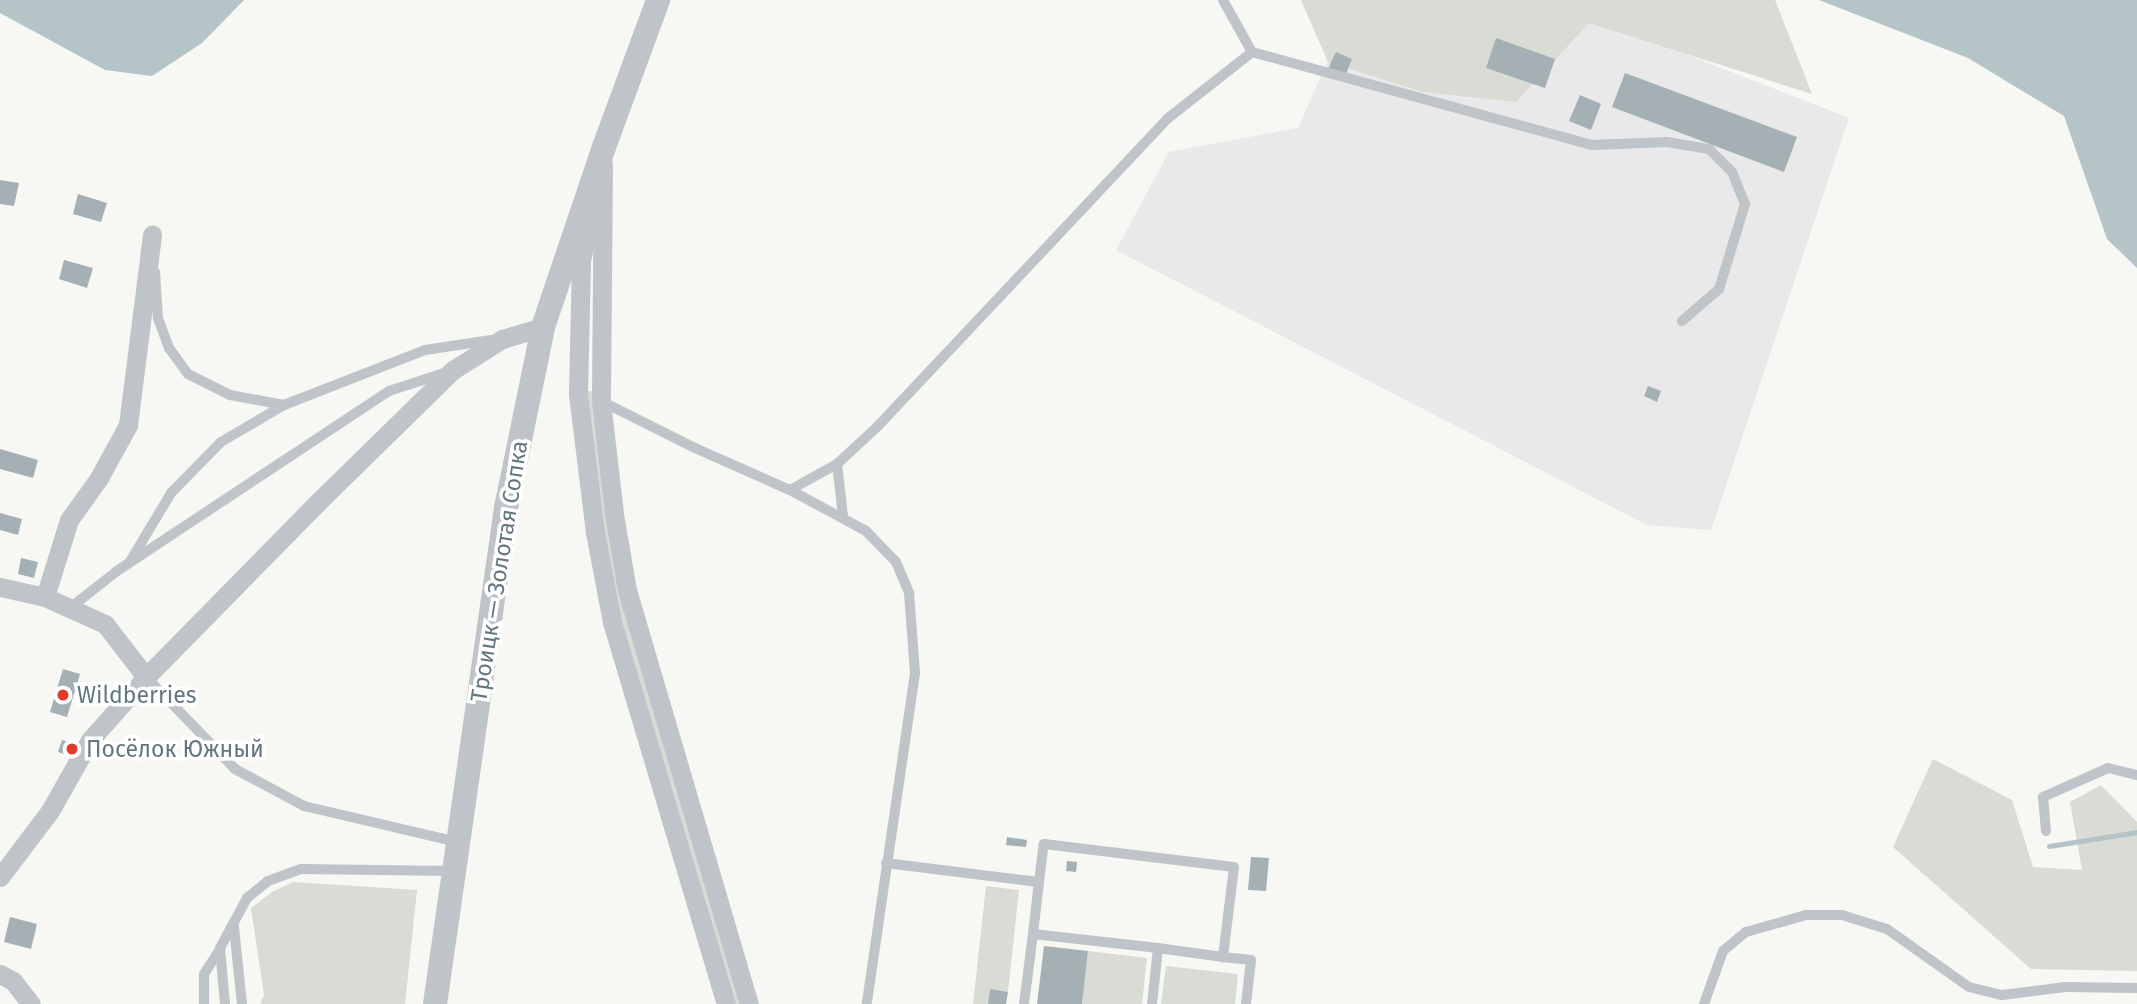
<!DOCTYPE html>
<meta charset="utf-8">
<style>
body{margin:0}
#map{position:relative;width:2137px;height:1004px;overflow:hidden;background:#f7f7f4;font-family:"Fira Sans",sans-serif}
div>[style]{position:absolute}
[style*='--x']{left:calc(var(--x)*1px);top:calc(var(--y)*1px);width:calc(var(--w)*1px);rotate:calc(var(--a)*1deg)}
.built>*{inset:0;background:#e8e9e8}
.green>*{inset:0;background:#d8dcd4}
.water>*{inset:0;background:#b5c4c6}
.stream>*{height:5px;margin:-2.5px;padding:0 2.5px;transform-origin:2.5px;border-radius:2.5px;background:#b5c4c6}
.building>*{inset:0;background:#a5b0b4}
.service>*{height:10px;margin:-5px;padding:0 5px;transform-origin:5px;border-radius:5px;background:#bec4c7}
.minor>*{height:19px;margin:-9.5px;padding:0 9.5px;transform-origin:9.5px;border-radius:9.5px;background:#bec4c7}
.tertiary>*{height:24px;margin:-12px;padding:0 12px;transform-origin:12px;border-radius:12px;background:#bec4c7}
.dots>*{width:19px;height:19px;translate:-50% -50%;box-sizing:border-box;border:4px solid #fff;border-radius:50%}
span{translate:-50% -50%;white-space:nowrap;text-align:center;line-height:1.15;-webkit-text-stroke:7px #fff;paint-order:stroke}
.street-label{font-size:23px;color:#63777f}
.poi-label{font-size:23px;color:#63777f}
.left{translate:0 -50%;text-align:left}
</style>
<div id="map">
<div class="built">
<i style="clip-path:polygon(1355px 0,1548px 0,1849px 118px,1711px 530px,1647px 525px,1116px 250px,1169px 152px,1298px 128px)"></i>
</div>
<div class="green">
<i style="clip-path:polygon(1301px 0,1775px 0,1812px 94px,1589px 23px,1516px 102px,1423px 92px,1328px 62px)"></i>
<i style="clip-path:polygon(592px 391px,604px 485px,743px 1004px,732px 1004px,621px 631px,605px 562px,584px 392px)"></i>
<i style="clip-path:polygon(1933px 759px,2012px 800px,2033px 867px,2082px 870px,2070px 802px,2101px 785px,2137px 822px,2137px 971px,2031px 969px,1893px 847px)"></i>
<i style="clip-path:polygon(293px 882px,417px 890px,405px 1004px,260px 1004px,264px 995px,251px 908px,272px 892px)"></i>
<i style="clip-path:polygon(986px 886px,1019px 890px,1008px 992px,990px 989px,988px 1004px,973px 1004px)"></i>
<i style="clip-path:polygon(1088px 951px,1147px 958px,1142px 1004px,1082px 1004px)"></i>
<i style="clip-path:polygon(1166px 966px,1238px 974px,1235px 1004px,1161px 1004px)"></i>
</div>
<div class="water">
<i style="clip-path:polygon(0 0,244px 0,202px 43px,152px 76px,105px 70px,0 13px)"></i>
<i style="clip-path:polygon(1819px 0,2137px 0,2137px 268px,2107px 239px,2064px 116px,1968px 58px)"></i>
</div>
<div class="stream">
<i style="--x:2049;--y:846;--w:89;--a:-9"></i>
</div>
<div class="building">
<i style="clip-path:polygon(1496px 38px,1555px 59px,1545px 88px,1486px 68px)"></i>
<i style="clip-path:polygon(1336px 52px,1352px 59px,1345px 76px,1328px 69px)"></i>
<i style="clip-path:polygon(1625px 73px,1797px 137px,1784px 172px,1612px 107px)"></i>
<i style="clip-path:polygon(1580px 95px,1601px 104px,1591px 130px,1569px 121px)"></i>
<i style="clip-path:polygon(0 180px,19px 183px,14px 206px,0 204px)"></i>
<i style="clip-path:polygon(78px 194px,107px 203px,101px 222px,73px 214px)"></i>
<i style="clip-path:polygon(64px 260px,93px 268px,87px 288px,59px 279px)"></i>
<i style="clip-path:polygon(1648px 386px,1661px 391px,1657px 402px,1644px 396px)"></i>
<i style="clip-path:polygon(0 449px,38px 460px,33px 478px,0 469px)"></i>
<i style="clip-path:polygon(0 513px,22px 519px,18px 535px,0 530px)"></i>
<i style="clip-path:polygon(21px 558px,38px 562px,34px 578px,18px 574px)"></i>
<i style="clip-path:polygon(63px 669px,80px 674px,67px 717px,50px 712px)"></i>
<i style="clip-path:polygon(62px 740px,68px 742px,64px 754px,58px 752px)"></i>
<i style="clip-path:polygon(1007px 837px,1027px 840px,1026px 847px,1006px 845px)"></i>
<i style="clip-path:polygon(1251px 857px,1269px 858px,1266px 891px,1248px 890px)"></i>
<i style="clip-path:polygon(1067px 861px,1077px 862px,1076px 872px,1066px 871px)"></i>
<i style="clip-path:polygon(10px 917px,37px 924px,31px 949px,4px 942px)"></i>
<i style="clip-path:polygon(1044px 946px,1088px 951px,1082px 1004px,1037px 1004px)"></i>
<i style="clip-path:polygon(990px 989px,1008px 992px,1006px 1004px,988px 1004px)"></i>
</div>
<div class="service">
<i style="--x:1223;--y:0;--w:60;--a:60.9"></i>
<i style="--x:155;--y:272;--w:46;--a:86.3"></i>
<i style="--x:158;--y:318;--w:32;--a:70"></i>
<i style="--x:169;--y:348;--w:32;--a:54"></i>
<i style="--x:188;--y:374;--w:47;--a:26.6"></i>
<i style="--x:230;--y:395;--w:55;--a:10.5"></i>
<i style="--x:601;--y:401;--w:105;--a:26.6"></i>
<i style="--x:695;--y:448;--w:104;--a:23.9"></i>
<i style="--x:790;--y:490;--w:54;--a:-29"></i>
<i style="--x:837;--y:464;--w:54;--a:-42.8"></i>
<i style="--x:877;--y:427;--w:423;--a:-46.7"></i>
<i style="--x:1167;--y:119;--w:108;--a:-38.2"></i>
<i style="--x:1252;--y:52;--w:352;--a:15.3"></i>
<i style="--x:1592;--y:145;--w:75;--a:-2.3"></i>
<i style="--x:1667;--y:142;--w:43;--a:9.5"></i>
<i style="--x:1709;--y:149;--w:33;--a:45"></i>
<i style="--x:1732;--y:172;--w:35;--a:68"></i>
<i style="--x:1745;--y:204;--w:89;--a:107"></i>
<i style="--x:1719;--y:289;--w:49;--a:139.1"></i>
<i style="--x:837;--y:464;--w:52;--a:83.4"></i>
<i style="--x:790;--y:490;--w:86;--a:28.3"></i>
<i style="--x:866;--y:531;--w:43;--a:45.9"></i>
<i style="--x:896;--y:562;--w:34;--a:67"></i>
<i style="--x:909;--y:593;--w:80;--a:85.7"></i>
<i style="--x:915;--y:673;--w:334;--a:98.3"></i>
<i style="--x:129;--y:563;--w:82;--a:-59"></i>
<i style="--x:171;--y:493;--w:71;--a:-45.6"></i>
<i style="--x:221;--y:442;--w:73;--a:-30.4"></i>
<i style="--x:284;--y:405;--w:151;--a:-21.3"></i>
<i style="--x:425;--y:350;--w:67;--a:-8.6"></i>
<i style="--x:70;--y:608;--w:60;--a:-38.2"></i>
<i style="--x:117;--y:571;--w:326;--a:-33.5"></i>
<i style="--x:389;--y:391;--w:58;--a:-18.1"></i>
<i style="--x:146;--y:677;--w:128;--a:45.9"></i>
<i style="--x:235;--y:769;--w:78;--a:28.2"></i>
<i style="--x:304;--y:806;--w:157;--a:13.2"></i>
<i style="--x:2046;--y:831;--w:34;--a:-95"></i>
<i style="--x:2043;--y:797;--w:71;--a:-24"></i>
<i style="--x:2108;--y:768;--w:30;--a:14"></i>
<i style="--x:886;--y:863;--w:154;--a:7.1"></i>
<i style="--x:1039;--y:882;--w:52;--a:96.6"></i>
<i style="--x:1033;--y:934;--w:126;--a:6.4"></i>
<i style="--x:1158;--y:948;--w:56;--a:96.1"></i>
<i style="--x:1039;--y:882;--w:38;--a:-83"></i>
<i style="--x:1044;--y:844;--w:191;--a:6.9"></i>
<i style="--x:1234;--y:867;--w:91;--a:97"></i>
<i style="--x:1223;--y:957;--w:66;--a:-172.1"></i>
<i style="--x:234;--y:927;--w:77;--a:84.1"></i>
<i style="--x:1223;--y:957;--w:28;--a:6"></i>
<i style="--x:1251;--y:960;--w:44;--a:96.5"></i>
<i style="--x:204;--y:1004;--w:30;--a:-90"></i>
<i style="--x:204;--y:974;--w:30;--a:-57"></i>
<i style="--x:225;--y:1004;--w:56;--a:-95.1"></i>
<i style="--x:220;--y:948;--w:57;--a:-61.6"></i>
<i style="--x:247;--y:898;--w:27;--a:-39"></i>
<i style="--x:268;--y:881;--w:35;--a:-20"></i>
<i style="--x:301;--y:869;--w:152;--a:0.8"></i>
<i style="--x:1024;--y:1004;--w:71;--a:-82.7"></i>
<i style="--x:1704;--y:1004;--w:56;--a:-70.3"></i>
<i style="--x:1723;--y:951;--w:30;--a:-40"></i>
<i style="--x:1746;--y:932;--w:62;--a:-15.8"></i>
<i style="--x:1806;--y:915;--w:36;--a:0"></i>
<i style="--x:1842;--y:915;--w:47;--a:17.3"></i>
<i style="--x:1887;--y:929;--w:100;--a:35.3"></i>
<i style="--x:1969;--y:987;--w:34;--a:14"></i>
<i style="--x:2002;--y:995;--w:64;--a:-7.2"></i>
<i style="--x:2065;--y:987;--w:72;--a:0.8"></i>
</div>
<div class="minor">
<i style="--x:603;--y:164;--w:237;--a:90.5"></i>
<i style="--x:601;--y:401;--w:114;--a:83.4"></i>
<i style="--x:614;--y:514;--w:77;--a:80.3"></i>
<i style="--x:627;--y:590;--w:432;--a:73.6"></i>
<i style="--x:589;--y:220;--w:42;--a:101"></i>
<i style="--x:581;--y:261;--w:133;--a:91.3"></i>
<i style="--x:578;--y:394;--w:139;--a:83"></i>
<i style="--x:595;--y:532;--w:92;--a:79.3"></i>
<i style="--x:612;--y:622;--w:399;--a:73.4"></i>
<i style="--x:0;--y:587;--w:46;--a:12.5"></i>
<i style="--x:45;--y:597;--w:66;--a:24.2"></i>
<i style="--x:105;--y:624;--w:67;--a:52.3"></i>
<i style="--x:45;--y:597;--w:81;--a:-72.7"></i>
<i style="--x:69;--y:520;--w:52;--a:-54.5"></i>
<i style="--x:99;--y:478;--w:60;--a:-61.3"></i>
<i style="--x:128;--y:425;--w:192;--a:-82.8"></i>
<i style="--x:0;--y:877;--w:83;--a:-52.9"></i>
<i style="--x:50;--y:811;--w:81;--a:-60.6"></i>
<i style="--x:90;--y:740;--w:84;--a:-48.4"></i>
<i style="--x:146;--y:677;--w:245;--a:-45.5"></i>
<i style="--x:318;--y:502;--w:189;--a:-44.4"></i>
<i style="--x:453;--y:370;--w:58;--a:-32.3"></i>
<i style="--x:502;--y:339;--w:43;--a:-16.3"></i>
<i style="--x:0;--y:974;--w:15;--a:28"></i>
<i style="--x:13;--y:981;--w:29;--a:52"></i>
</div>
<div class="tertiary">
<i style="--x:435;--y:1004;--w:501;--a:-81.85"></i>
<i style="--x:506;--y:508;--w:185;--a:-78.4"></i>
<i style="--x:543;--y:327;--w:190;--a:-71.3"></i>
<i style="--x:604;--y:147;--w:157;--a:-69.8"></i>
</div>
<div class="dots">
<i style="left:63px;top:695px;background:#e13c2b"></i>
<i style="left:72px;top:749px;background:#e13c2b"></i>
</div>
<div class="street-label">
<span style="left:499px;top:571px;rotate:-81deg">Троицк — Золотая Сопка</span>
</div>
<div class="poi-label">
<span class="left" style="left:77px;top:695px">Wildberries</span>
<span class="left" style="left:86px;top:749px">Посёлок Южный</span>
</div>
</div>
